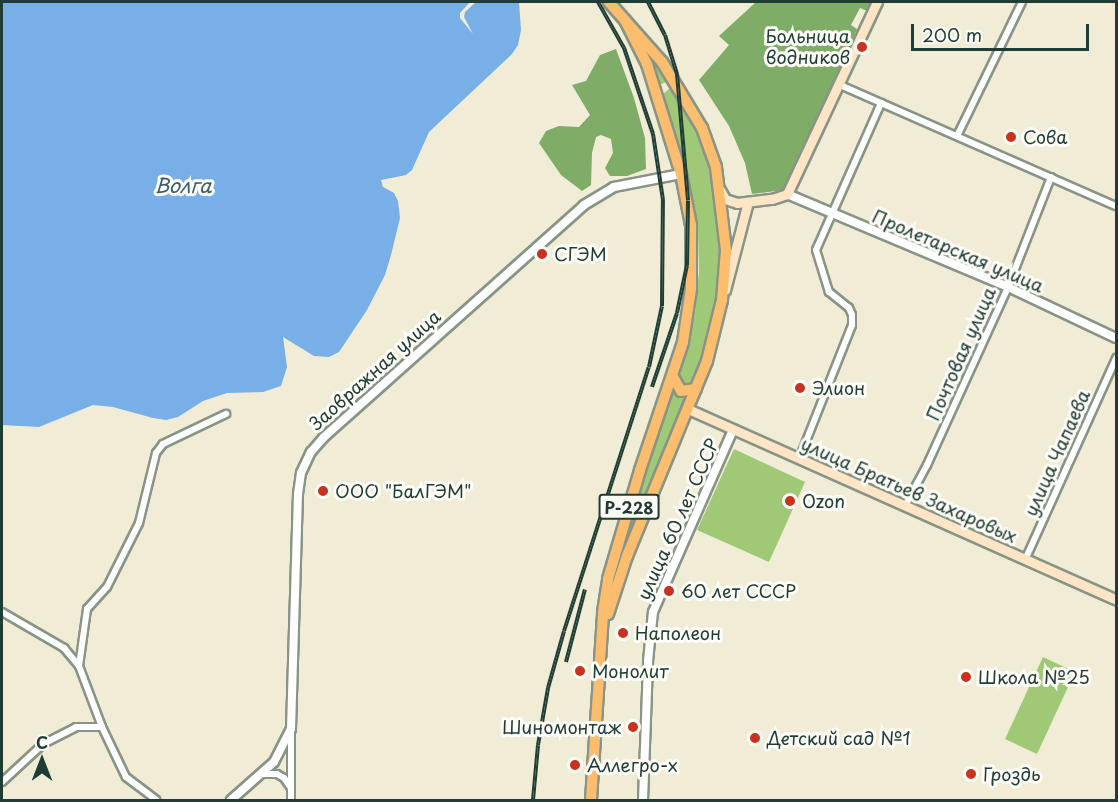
<!DOCTYPE html>
<meta charset="utf-8">
<style>
body{margin:0}
#map{position:relative;width:1118px;height:802px;overflow:hidden;background:#f1ecd6;font-family:"Playpen Sans",sans-serif}
div>[style]{position:absolute}
[style*='--x']{left:calc(var(--x)*1px);top:calc(var(--y)*1px);width:calc(var(--w)*1px);rotate:calc(var(--a)*1deg)}
.green>*{inset:0;background:#9fc976}
.forest>*{inset:0;background:#7fad67}
.water>*{inset:0;background:#78afe7}
.roads{filter:drop-shadow(2px 0 #889485) drop-shadow(-2px 0 #889485) drop-shadow(0 2px #889485) drop-shadow(0 -2px #889485)}
.minor>*{height:6px;margin:-3px;padding:0 3px;transform-origin:3px;border-radius:3px;background:#fff}
.tertiary>*{height:8px;margin:-4px;padding:0 4px;transform-origin:4px;border-radius:4px;background:#fff}
.secondary>*{height:9px;margin:-4.5px;padding:0 4.5px;transform-origin:4.5px;border-radius:4.5px;background:#fee5c5}
.trunk>*{height:10px;margin:-5px;padding:0 5px;transform-origin:5px;border-radius:5px;background:#fcbd6f}
.rail>*{height:4px;margin-top:-2px;transform-origin:0;background:repeating-linear-gradient(90deg,#fdfcf7 0 4.5px,#1f3d34 0 9px);box-sizing:border-box;border-block:2px solid #1f3d34}
.dots>*{width:16px;height:16px;translate:-50% -50%;box-sizing:border-box;border:3px solid #fdfcf7;border-radius:50%}
span{translate:-50% -50%;white-space:nowrap;text-align:center;line-height:1.15;-webkit-text-stroke:6px #fdfcf7;paint-order:stroke}
.shield-label span{padding:2px 4px;background:#fdfcf7;border:2px solid;border-radius:4px;-webkit-text-stroke-width:0}
.shield-label{font-size:16px;color:#1f3d34;font-weight:700}
.poi-label{font-size:18px;color:#1f3d34}
.right{translate:-100% -50%;text-align:right}
.left{translate:0 -50%;text-align:left}
.street-label{font-size:18px;color:#1f3d34}
.water-label{font-size:20px;color:#3a5f6a;font-style:italic}
.frame{position:absolute;inset:0;border:3px solid #1f3d34;pointer-events:none}
.north{position:absolute;left:12px;top:730px;width:60px;height:60px;-webkit-text-stroke:4px #fdfcf7;paint-order:stroke;rotate:0deg;font-size:16px;font-weight:700;line-height:24px;text-align:center;color:#1f3d34}
.north::after{content:'';display:block;margin:auto;width:21px;height:27px;background:#1f3d34;clip-path:polygon(50% 0,100% 100%,50% 72%,0 100%)}
.scale{position:absolute;left:911px;top:24px;width:178px;height:27px;box-sizing:border-box;border:3px solid #1f3d34;border-top:0;padding-left:8px;font-size:18px;line-height:21px;white-space:nowrap;color:#1f3d34;-webkit-text-stroke:4px #fdfcf7;paint-order:stroke}
</style>
<div id="map">
<div class="green">
<i style="clip-path:polygon(634px 33px,671px 79px,658px 86px)"></i>
<i style="clip-path:polygon(669px 89px,679px 94px,706px 148px,721px 210px,722px 271px,715px 314px,708px 344px,692px 385px,682px 387px,678px 379px,695px 313px,699px 271px,698px 234px,686px 167px,662px 100px,663px 94px)"></i>
<i style="clip-path:polygon(672px 385px,688px 399px,626px 549px,620px 546px)"></i>
<i style="clip-path:polygon(734px 449px,805px 482px,769px 562px,697px 530px)"></i>
<i style="clip-path:polygon(1043px 657px,1075px 672px,1037px 754px,1005px 739px)"></i>
</div>
<div class="forest">
<i style="clip-path:polygon(756px 2px,872px 2px,867px 11px,860px 8px,851px 25px,857px 29px,784px 190px,752px 194px,745px 163px,729px 126px,699px 80px,729px 45px,719px 36px)"></i>
<i style="clip-path:polygon(616px 49px,634px 98px,645px 138px,646px 169px,627px 176px,610px 176px,605px 168px,613px 153px,611px 139px,601px 135px,596px 137px,592px 153px,591px 185px,582px 191px,561px 175px,539px 143px,546px 131px,559px 126px,579px 127px,590px 115px,572px 85px,586px 81px,600px 55px)"></i>
</div>
<div class="water">
<i style="clip-path:polygon(2px 2px,470px 2px,460px 13px,460px 18px,473px 34px,464px 17px,465px 12px,476px 2px,519px 2px,521px 30px,518px 45px,512px 54px,429px 132px,412px 170px,406px 175px,381px 180px,383px 187px,394px 193px,398px 201px,400px 218px,391px 255px,385px 275px,367px 310px,339px 352px,329px 357px,314px 356px,283px 337px,287px 367px,281px 386px,263px 392px,227px 393px,203px 401px,178px 417px,166px 420px,153px 418px,113px 407px,93px 405px,39px 427px,2px 425px)"></i>
</div>
<div class="roads">
<div class="minor">
<i style="--x:840;--y:85;--w:301;--a:23.7"></i>
<i style="--x:957;--y:136;--w:149;--a:-64.1"></i>
<i style="--x:799;--y:459;--w:144;--a:-68.4"></i>
<i style="--x:852;--y:325;--w:10;--a:-90"></i>
<i style="--x:852;--y:315;--w:8;--a:-113"></i>
<i style="--x:849;--y:308;--w:26;--a:-141"></i>
<i style="--x:829;--y:292;--w:44;--a:-107.2"></i>
<i style="--x:816;--y:250;--w:161;--a:-66.1"></i>
<i style="--x:905;--y:506;--w:47;--a:-61.8"></i>
<i style="--x:927;--y:465;--w:196;--a:-65.5"></i>
<i style="--x:1008;--y:287;--w:118;--a:-68.6"></i>
<i style="--x:1025;--y:560;--w:222;--a:-65.7"></i>
<i style="--x:2;--y:612;--w:72;--a:30.1"></i>
<i style="--x:64;--y:648;--w:23;--a:50"></i>
<i style="--x:79;--y:666;--w:65;--a:69.3"></i>
<i style="--x:102;--y:727;--w:55;--a:64.4"></i>
<i style="--x:126;--y:777;--w:38;--a:37"></i>
<i style="--x:79;--y:666;--w:58;--a:-82"></i>
<i style="--x:87;--y:609;--w:30;--a:-48"></i>
<i style="--x:107;--y:587;--w:72;--a:-63.4"></i>
<i style="--x:139;--y:523;--w:72;--a:-76.3"></i>
<i style="--x:156;--y:453;--w:11;--a:-52"></i>
<i style="--x:163;--y:444;--w:70;--a:-25.5"></i>
<i style="--x:262;--y:774;--w:15;--a:0"></i>
<i style="--x:277;--y:774;--w:8;--a:30"></i>
<i style="--x:284;--y:778;--w:12;--a:55"></i>
<i style="--x:2;--y:782;--w:56;--a:-42.8"></i>
<i style="--x:43;--y:744;--w:37;--a:-27"></i>
<i style="--x:76;--y:727;--w:26;--a:0"></i>
<i style="--x:291;--y:800;--w:70;--a:-90"></i>
</div>
<div class="tertiary">
<i style="--x:787;--y:194;--w:240;--a:22.8"></i>
<i style="--x:1008;--y:287;--w:119;--a:25.3"></i>
<i style="--x:231;--y:800;--w:57;--a:-41.5"></i>
<i style="--x:274;--y:762;--w:37;--a:-63"></i>
<i style="--x:291;--y:729;--w:235;--a:-88.3"></i>
<i style="--x:298;--y:494;--w:21;--a:-82"></i>
<i style="--x:301;--y:473;--w:23;--a:-65"></i>
<i style="--x:311;--y:452;--w:20;--a:-49"></i>
<i style="--x:324;--y:437;--w:348;--a:-41.7"></i>
<i style="--x:584;--y:205;--w:35;--a:-31"></i>
<i style="--x:614;--y:187;--w:68;--a:-11"></i>
<i style="--x:643;--y:800;--w:139;--a:-87.9"></i>
<i style="--x:648;--y:661;--w:49;--a:-84.2"></i>
<i style="--x:653;--y:612;--w:199;--a:-66.3"></i>
</div>
<div class="secondary">
<i style="--x:720;--y:190;--w:10;--a:61"></i>
<i style="--x:725;--y:199;--w:13;--a:18"></i>
<i style="--x:737;--y:203;--w:35;--a:-7"></i>
<i style="--x:772;--y:199;--w:16;--a:-18"></i>
<i style="--x:787;--y:194;--w:212;--a:-64.9"></i>
<i style="--x:725;--y:290;--w:91;--a:-75.4"></i>
<i style="--x:688;--y:409;--w:469;--a:24"></i>
</div>
<div class="trunk">
<i style="--x:673;--y:377;--w:16;--a:60"></i>
<i style="--x:681;--y:391;--w:15;--a:-8"></i>
<i style="--x:608;--y:614;--w:61;--a:-71.9"></i>
<i style="--x:627;--y:556;--w:211;--a:-67.7"></i>
<i style="--x:707;--y:361;--w:63;--a:-76.2"></i>
<i style="--x:722;--y:300;--w:50;--a:-85.4"></i>
<i style="--x:726;--y:250;--w:84;--a:-96.9"></i>
<i style="--x:716;--y:167;--w:41;--a:-109.7"></i>
<i style="--x:702;--y:128;--w:77;--a:-121.2"></i>
<i style="--x:662;--y:62;--w:80;--a:-131.5"></i>
<i style="--x:591;--y:800;--w:188;--a:-86.3"></i>
<i style="--x:603;--y:612;--w:33;--a:-81"></i>
<i style="--x:608;--y:579;--w:114;--a:-73.6"></i>
<i style="--x:640;--y:470;--w:135;--a:-71.4"></i>
<i style="--x:683;--y:342;--w:54;--a:-81.4"></i>
<i style="--x:691;--y:289;--w:64;--a:-90"></i>
<i style="--x:691;--y:225;--w:52;--a:-101.1"></i>
<i style="--x:681;--y:174;--w:115;--a:-107.2"></i>
<i style="--x:647;--y:64;--w:49;--a:-116.6"></i>
</div>
</div>
<div class="rail">
<i style="--x:648;--y:2;--w:37;--a:63"></i>
<i style="--x:665;--y:35;--w:41;--a:72.9"></i>
<i style="--x:677;--y:74;--w:127;--a:85"></i>
<i style="--x:688;--y:201;--w:64;--a:90.9"></i>
<i style="--x:687;--y:265;--w:49;--a:101.8"></i>
<i style="--x:677;--y:313;--w:78;--a:108.7"></i>
<i style="--x:566;--y:662;--w:75;--a:-75.4"></i>
<i style="--x:533;--y:800;--w:55;--a:-84.8"></i>
<i style="--x:538;--y:745;--w:58;--a:-80"></i>
<i style="--x:548;--y:688;--w:59;--a:-74.3"></i>
<i style="--x:564;--y:631;--w:277;--a:-72.2"></i>
<i style="--x:649;--y:367;--w:62;--a:-78"></i>
<i style="--x:662;--y:306;--w:106;--a:-89.5"></i>
<i style="--x:663;--y:200;--w:67;--a:-98.6"></i>
<i style="--x:653;--y:134;--w:91;--a:-108.6"></i>
<i style="--x:624;--y:48;--w:53;--a:-119.5"></i>
</div>
<div class="dots">
<i style="left:862px;top:47px;background:#c8321e"></i>
<i style="left:1011px;top:137px;background:#c8321e"></i>
<i style="left:542px;top:254px;background:#c8321e"></i>
<i style="left:800px;top:388px;background:#c8321e"></i>
<i style="left:323px;top:491px;background:#c8321e"></i>
<i style="left:790px;top:501px;background:#c8321e"></i>
<i style="left:669px;top:591px;background:#c8321e"></i>
<i style="left:623px;top:633px;background:#c8321e"></i>
<i style="left:580px;top:671px;background:#c8321e"></i>
<i style="left:966px;top:677px;background:#c8321e"></i>
<i style="left:633px;top:727px;background:#c8321e"></i>
<i style="left:755px;top:738px;background:#c8321e"></i>
<i style="left:575px;top:765px;background:#c8321e"></i>
<i style="left:971px;top:774px;background:#c8321e"></i>
</div>
<div class="shield-label">
<span style="left:629px;top:507px">Р-228</span>
</div>
<div class="poi-label">
<span class="right" style="left:850px;top:47px">Больница<br>водников</span>
<span class="left" style="left:1023px;top:137px">Сова</span>
<span class="left" style="left:554px;top:254px">СГЭМ</span>
<span class="left" style="left:812px;top:388px">Элион</span>
<span class="left" style="left:335px;top:491px">ООО "БалГЭМ"</span>
<span class="left" style="left:802px;top:501px">Ozon</span>
<span class="left" style="left:681px;top:591px">60 лет СССР</span>
<span class="left" style="left:635px;top:633px">Наполеон</span>
<span class="left" style="left:592px;top:671px">Монолит</span>
<span class="left" style="left:978px;top:677px">Школа №25</span>
<span class="right" style="left:621px;top:727px">Шиномонтаж</span>
<span class="left" style="left:767px;top:738px">Детский сад №1</span>
<span class="left" style="left:587px;top:765px">Аллегро-х</span>
<span class="left" style="left:983px;top:774px">Гроздь</span>
</div>
<div class="street-label">
<span style="left:958px;top:251px;rotate:23deg">Пролетарская улица</span>
<span style="left:961px;top:354px;rotate:-66deg">Почтовая улица</span>
<span style="left:375px;top:370px;rotate:-42deg">Заовражная улица</span>
<span style="left:1057px;top:453px;rotate:-66deg">улица Чапаева</span>
<span style="left:909px;top:490px;rotate:24deg">улица Братьев Захаровых</span>
<span style="left:678px;top:519px;rotate:-66deg">улица 60 лет СССР</span>
</div>
<div class="water-label">
<span style="left:183px;top:185px">Волга</span>
</div>
<div class="frame"></div>
<div class="north">С</div>
<div class="scale">200 m</div>
</div>
